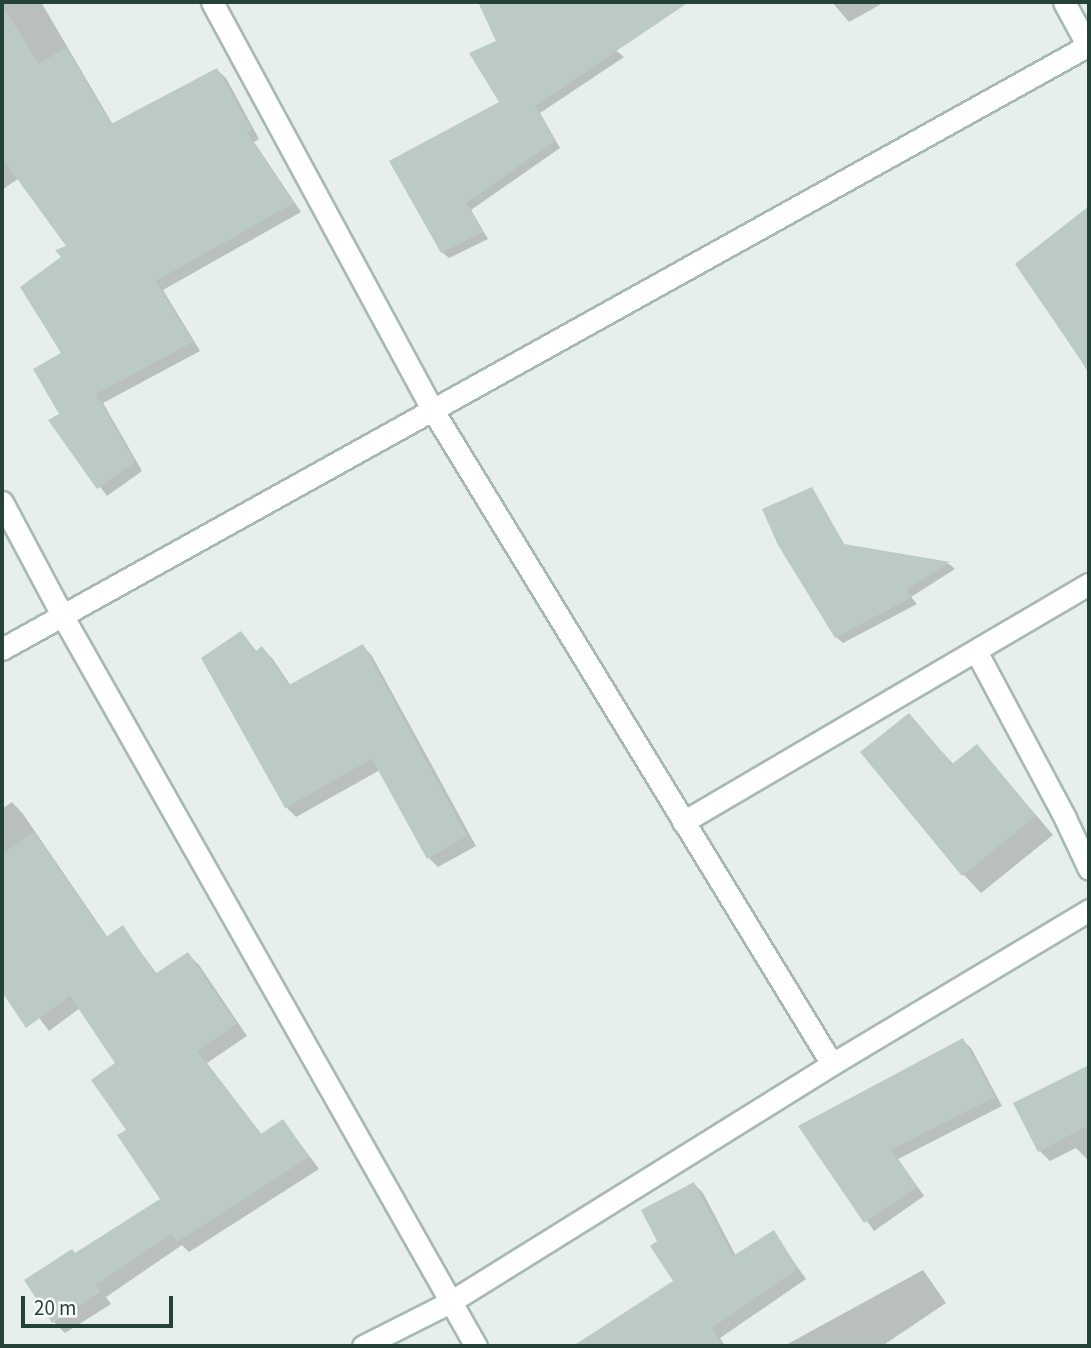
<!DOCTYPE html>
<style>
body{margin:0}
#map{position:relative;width:1091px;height:1348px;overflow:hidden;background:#e6efeb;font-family:"Source Sans 3",sans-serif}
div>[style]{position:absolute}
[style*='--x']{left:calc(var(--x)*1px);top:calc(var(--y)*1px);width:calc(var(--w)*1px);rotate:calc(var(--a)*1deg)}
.shadow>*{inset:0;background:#0003}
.building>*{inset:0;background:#bbcac4}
.roads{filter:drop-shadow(2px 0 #a8b8b2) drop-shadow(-2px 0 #a8b8b2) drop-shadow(0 2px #a8b8b2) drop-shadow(0 -2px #a8b8b2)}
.minor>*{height:21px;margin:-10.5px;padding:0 10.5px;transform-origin:10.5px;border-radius:10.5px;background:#fff}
span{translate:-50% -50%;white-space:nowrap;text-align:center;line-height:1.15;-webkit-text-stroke:6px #f7fbf9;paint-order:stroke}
.frame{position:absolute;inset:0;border:4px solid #24423a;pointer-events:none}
.scale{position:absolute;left:21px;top:1296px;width:152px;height:32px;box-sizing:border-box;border:4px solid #24423a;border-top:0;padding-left:9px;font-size:21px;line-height:24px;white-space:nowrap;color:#24423a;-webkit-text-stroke:5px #f7fbf9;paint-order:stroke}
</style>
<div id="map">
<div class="shadow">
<i style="clip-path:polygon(2px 2px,41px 2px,113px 125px,217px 70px,226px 78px,259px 139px,254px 142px,301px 212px,163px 290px,200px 351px,103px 403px,142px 471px,107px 496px,50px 421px,62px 415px,63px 258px,68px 247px,19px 178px,2px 190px,2px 118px,26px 99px,2px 58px)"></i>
<i style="clip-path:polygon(479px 2px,557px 2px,624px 57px,540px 113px,560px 148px,471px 210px,488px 239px,449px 258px,442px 252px,502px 103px,498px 42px)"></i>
<i style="clip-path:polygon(832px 2px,885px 2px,849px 22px)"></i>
<i style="clip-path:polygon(1077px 218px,1089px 231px,1089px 373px,1018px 264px)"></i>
<i style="clip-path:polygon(811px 489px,846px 547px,949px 564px,955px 569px,911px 597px,917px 604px,843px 643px,836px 637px)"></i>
<i style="clip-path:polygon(241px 633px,257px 652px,262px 648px,272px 658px,291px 686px,363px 646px,372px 656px,476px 846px,438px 867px,428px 857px,380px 770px,296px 817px,286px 807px)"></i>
<i style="clip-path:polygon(909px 715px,954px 765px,977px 746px,1053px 835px,981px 893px,963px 874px)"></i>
<i style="clip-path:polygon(12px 802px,23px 814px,108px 938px,123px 928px,157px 974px,188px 954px,199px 965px,247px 1036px,207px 1063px,262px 1135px,283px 1121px,319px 1169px,189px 1252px,182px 1245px,106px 1297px,111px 1304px,65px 1333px,54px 1322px,27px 1280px,76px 1255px,162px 1199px,128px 1130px,117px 1064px,80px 1008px,49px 1031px,2px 968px,2px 809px)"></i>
<i style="clip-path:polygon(962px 1040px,971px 1048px,1002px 1106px,898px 1159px,924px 1196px,874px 1231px,800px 1127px)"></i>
<i style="clip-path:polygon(1079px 1072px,1089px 1082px,1089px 1161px,1076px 1148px,1050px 1161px,1040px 1151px)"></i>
<i style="clip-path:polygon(694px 1184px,703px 1193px,736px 1256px,773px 1232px,806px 1279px,720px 1338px,725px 1346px,582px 1346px,580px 1344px,676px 1281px,659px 1242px)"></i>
<i style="clip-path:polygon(923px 1270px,946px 1303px,882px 1346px,784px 1346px)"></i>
</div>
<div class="building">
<i style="clip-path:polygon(478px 2px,689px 2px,535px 106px,555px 141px,466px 203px,483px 232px,441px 253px,389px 161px,499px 102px,469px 53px,496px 41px)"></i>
<i style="clip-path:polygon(2px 5px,39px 64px,66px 47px,111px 124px,217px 68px,252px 130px,247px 133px,294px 203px,156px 281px,193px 342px,96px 394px,135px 462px,97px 489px,48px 420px,59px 414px,33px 369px,61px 353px,20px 287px,61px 257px,55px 250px,66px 246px,2px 158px)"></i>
<i style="clip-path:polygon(1089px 206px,1089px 372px,1015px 264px)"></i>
<i style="clip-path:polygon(812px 487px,844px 544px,950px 562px,906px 590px,912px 597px,835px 638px,778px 545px,762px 509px)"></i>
<i style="clip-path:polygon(241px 631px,256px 651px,262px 646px,289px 685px,363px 644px,467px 836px,427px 859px,372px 759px,285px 808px,201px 658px)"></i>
<i style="clip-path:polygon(909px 713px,952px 764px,977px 744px,1036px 816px,962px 876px,860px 752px)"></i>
<i style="clip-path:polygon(34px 832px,106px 937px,123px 925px,155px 974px,188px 952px,237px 1024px,197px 1051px,261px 1134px,283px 1119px,309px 1157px,177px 1242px,171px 1234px,96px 1285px,101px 1292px,52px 1323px,24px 1280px,72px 1249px,75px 1253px,160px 1199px,117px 1135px,126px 1130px,91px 1080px,115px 1063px,70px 996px,26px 1028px,2px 992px,2px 854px)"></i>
<i style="clip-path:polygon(963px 1038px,995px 1097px,891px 1150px,917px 1187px,864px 1223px,798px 1126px)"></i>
<i style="clip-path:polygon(1089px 1065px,1089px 1125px,1038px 1152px,1013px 1103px)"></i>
<i style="clip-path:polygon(694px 1182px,733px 1256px,774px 1230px,798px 1269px,712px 1328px,723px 1346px,573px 1346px,673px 1281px,650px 1246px,657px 1241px,641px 1210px)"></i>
</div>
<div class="roads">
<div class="minor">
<i style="--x:212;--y:2;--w:463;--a:61.6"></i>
<i style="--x:432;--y:409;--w:767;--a:58.59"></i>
<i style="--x:1064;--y:2;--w:52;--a:61.5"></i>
<i style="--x:2;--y:502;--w:128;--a:62"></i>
<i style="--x:62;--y:615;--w:840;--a:60.48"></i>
<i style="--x:2;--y:649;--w:1244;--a:-29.06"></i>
<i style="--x:976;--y:651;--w:189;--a:61.9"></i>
<i style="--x:1065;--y:818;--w:56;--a:64.8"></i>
<i style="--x:683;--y:822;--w:471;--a:-30.4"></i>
<i style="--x:363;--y:1346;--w:97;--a:-26.8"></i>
<i style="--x:450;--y:1302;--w:450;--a:-31.9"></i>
<i style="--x:832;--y:1064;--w:300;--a:-30.9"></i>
</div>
</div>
<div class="frame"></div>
<div class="scale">20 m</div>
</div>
